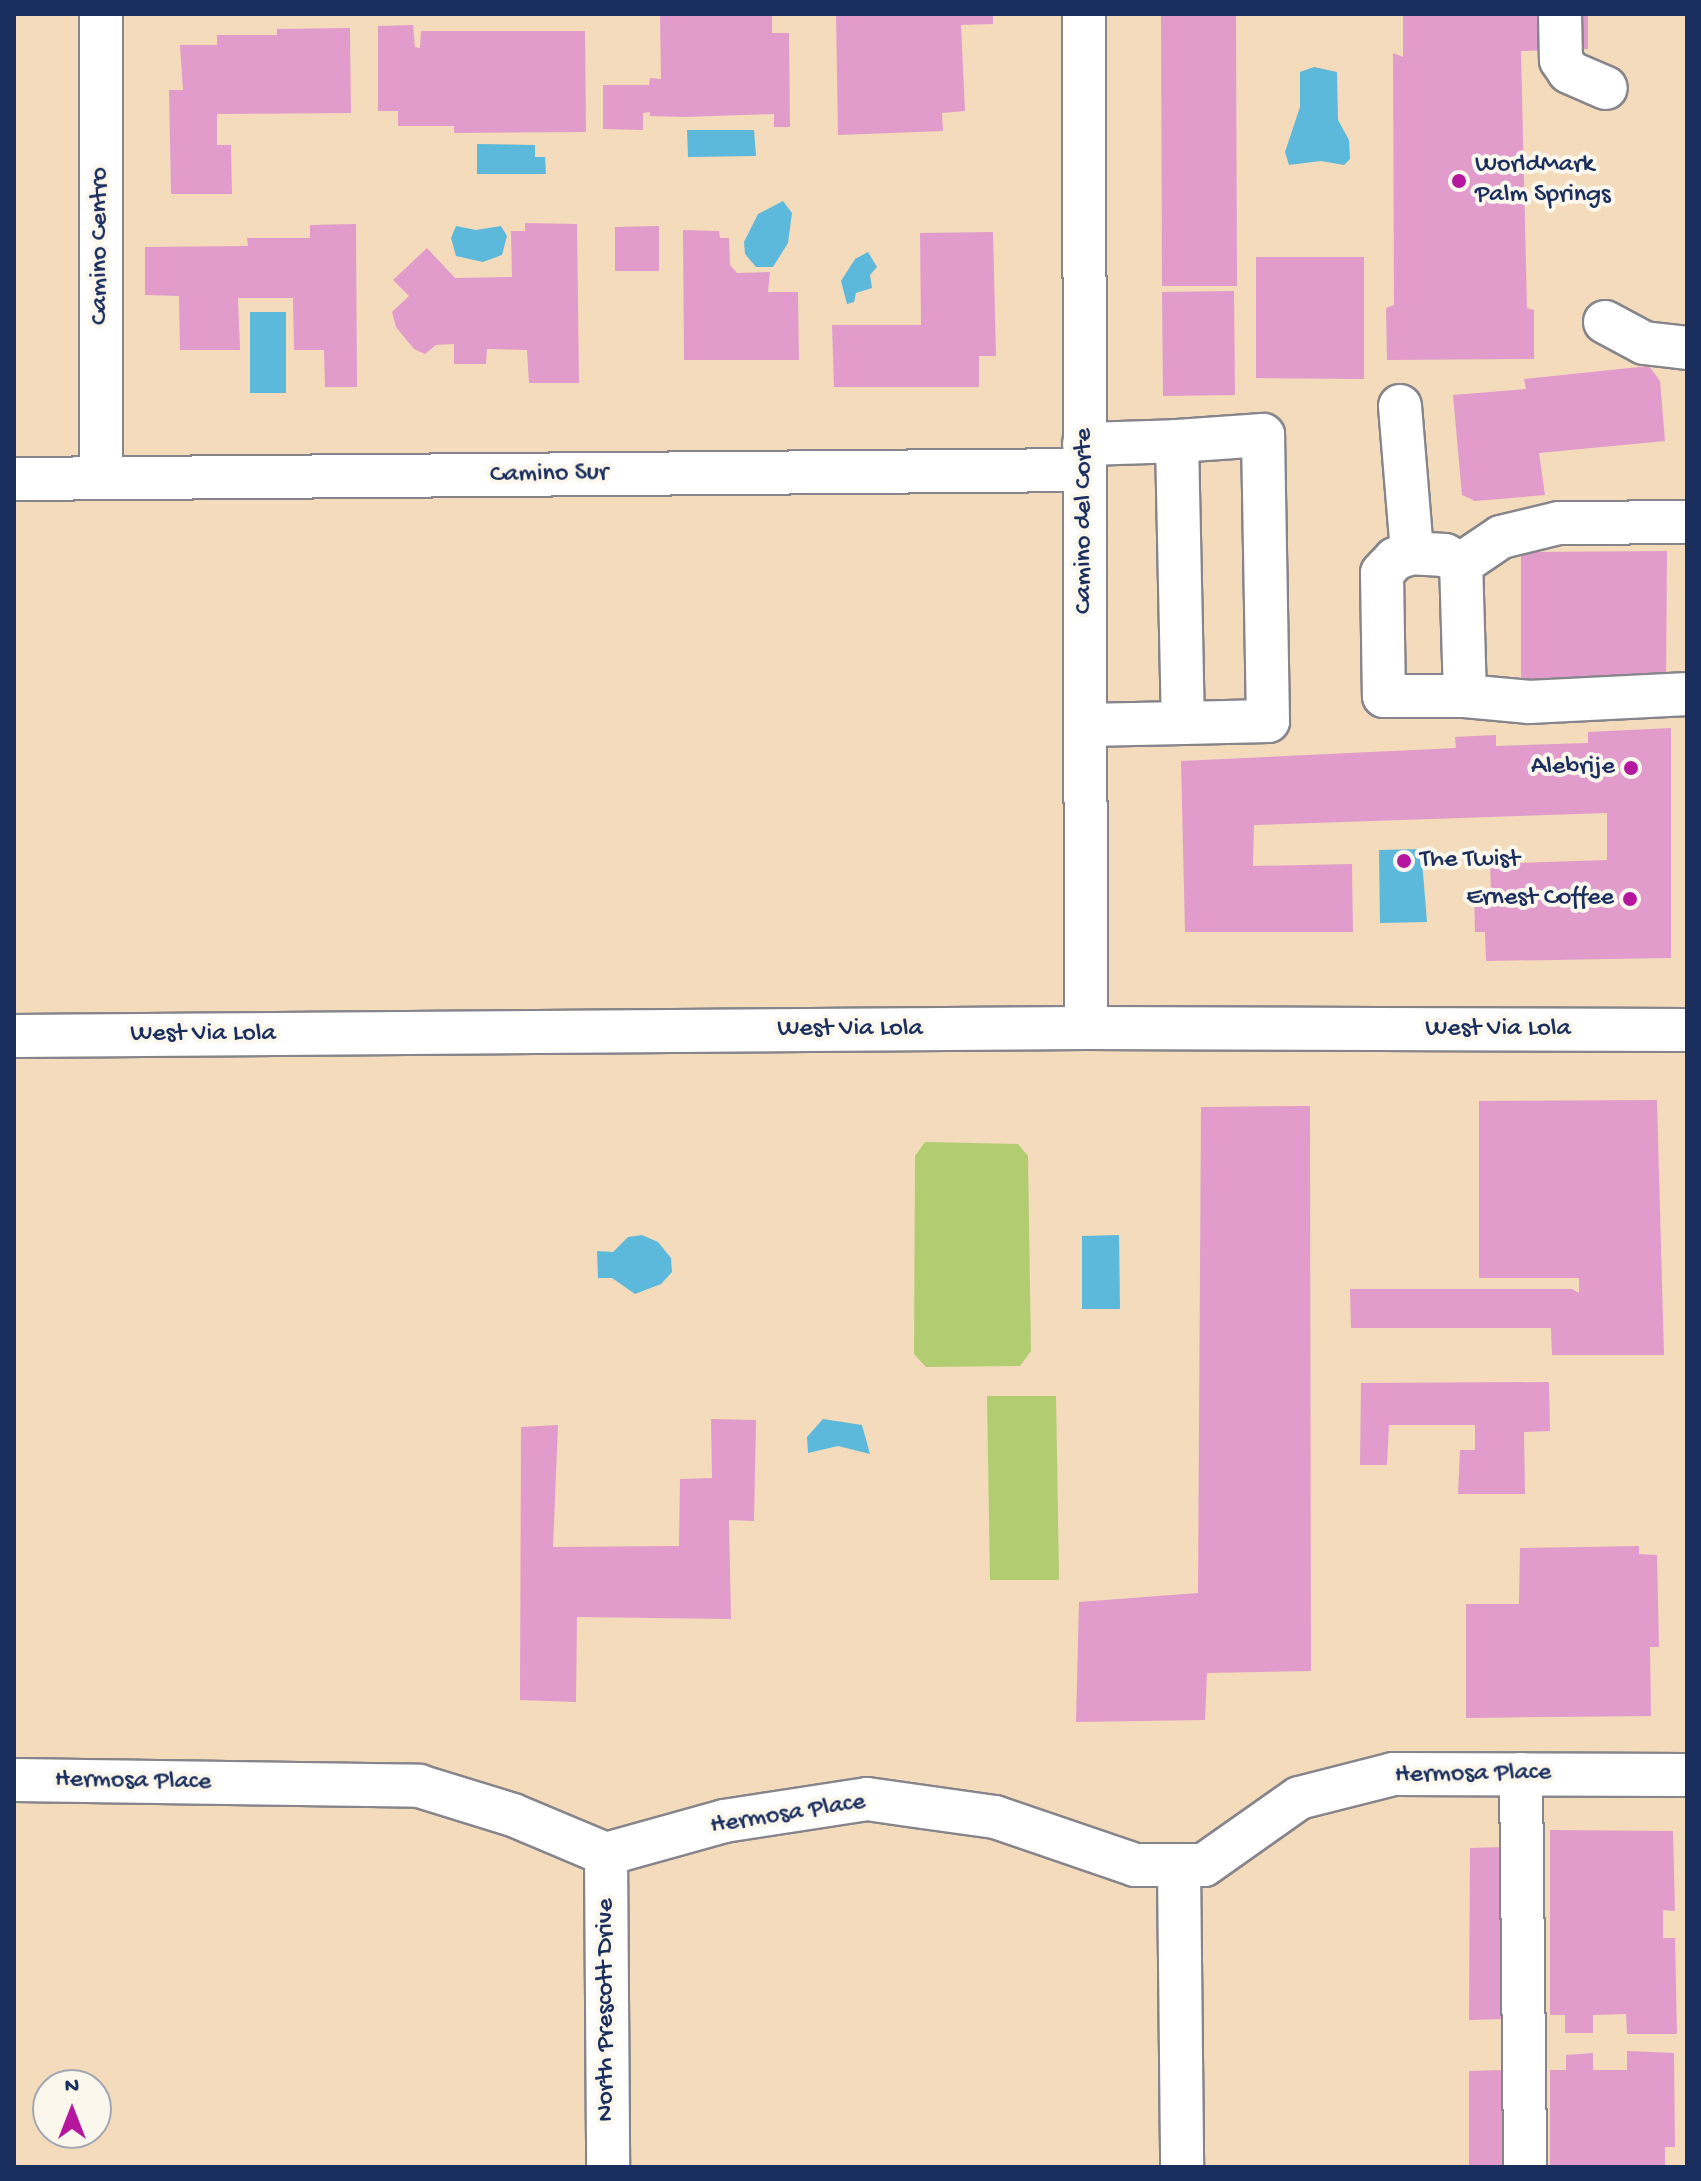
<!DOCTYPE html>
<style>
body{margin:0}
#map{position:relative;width:1701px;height:2181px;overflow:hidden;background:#f3dbbb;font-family:"Gochi Hand",sans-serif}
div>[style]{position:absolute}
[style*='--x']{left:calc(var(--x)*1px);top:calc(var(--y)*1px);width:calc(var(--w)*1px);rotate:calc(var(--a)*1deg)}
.green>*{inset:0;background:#b2cc72}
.water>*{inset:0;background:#5db9db}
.building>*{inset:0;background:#e19ccb}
.roads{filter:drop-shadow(2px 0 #87858c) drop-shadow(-2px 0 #87858c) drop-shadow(0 2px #87858c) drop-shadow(0 -2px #87858c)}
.minor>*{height:42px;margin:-21px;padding:0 21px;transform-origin:21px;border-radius:21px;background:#fff}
.dots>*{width:22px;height:22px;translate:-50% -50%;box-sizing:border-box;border:4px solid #fbf7ec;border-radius:50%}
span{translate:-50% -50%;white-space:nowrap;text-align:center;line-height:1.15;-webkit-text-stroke:8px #fbf7ec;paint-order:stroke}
.poi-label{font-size:26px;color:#1b2f5e}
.left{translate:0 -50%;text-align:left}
.right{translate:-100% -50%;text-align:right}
.street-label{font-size:26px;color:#1b2f5e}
.frame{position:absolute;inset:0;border:16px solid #1b2f5e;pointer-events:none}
.north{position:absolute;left:32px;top:2069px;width:80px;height:80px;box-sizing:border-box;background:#fbf7ec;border:2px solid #a1a7b3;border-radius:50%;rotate:0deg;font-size:22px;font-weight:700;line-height:32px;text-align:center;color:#1b2f5e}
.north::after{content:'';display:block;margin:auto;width:28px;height:36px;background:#b5179e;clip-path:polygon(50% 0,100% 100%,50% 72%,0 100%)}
</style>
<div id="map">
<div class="green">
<i style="clip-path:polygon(925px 1142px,1018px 1144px,1028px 1156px,1031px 1351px,1020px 1366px,926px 1367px,914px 1354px,915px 1156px)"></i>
<i style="clip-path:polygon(987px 1396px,1056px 1396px,1059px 1580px,990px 1580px)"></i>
</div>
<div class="water">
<i style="clip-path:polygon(1314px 67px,1337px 72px,1338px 120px,1349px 140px,1350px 159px,1344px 165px,1321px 161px,1289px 165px,1285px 152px,1300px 107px,1300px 72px)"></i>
<i style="clip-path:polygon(687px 130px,754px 130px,756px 156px,688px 157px)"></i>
<i style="clip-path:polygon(477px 144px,535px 145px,535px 157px,545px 157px,546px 174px,477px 174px)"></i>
<i style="clip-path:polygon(783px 201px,792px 213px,788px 243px,773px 267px,756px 267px,745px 254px,744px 242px,758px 214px)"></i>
<i style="clip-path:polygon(456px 226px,476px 230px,501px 226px,507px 236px,502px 255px,483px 262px,456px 256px,451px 238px)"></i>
<i style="clip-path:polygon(868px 252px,877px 267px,870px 275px,872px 288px,856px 293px,854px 302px,847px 304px,841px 281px,855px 259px)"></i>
<i style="clip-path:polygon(286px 312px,286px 393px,250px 393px,250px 312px)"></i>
<i style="clip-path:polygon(1421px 849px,1427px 922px,1380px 923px,1379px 850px)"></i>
<i style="clip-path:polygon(642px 1235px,658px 1242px,671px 1258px,672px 1272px,661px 1284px,635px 1294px,612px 1278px,598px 1278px,597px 1251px,613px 1252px,628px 1237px)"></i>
<i style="clip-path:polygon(1119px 1235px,1120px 1309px,1082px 1309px,1082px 1236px)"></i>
<i style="clip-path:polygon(823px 1419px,862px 1425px,870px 1454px,838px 1446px,808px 1453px,807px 1437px)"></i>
</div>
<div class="building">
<i style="clip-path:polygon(660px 14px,772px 14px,772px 33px,789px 33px,790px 127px,774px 127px,774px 114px,685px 117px,650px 116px,650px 112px,643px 113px,643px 130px,603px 129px,603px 85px,649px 85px,650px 78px,661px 79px)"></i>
<i style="clip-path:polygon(836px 14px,993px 14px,993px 24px,961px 25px,965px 111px,942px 113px,943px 131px,838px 135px)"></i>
<i style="clip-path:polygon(1161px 14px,1236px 14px,1237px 286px,1162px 286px)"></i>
<i style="clip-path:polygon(1403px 14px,1588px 14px,1588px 49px,1521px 51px,1527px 308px,1534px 310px,1534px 359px,1387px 360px,1386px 308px,1394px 305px,1393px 53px,1403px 57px)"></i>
<i style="clip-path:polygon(413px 25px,415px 47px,420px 48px,421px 31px,585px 31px,586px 132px,454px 133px,454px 126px,398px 126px,398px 111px,378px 111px,378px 26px)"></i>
<i style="clip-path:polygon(350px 28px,351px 113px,217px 114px,217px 145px,231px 145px,232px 194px,171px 194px,169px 90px,183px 90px,180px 45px,217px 45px,217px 35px,277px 35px,277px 29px)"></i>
<i style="clip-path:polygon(525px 223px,577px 224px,579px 383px,529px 383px,527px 350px,487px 349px,486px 364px,454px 364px,454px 344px,436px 345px,425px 354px,414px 349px,396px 327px,392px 312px,409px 296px,393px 280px,427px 248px,455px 278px,512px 277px,511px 231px,525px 231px)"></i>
<i style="clip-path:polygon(356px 224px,357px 387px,325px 387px,324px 350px,294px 350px,293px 298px,238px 298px,240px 350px,180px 350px,179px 296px,145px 295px,145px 247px,248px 246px,247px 238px,310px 238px,310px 225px)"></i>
<i style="clip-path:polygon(659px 226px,659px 271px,615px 271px,615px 227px)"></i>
<i style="clip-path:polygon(683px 230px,719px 231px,720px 238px,729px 238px,730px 265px,737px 273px,770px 272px,768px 292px,798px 292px,799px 360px,684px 360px)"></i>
<i style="clip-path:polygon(993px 232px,996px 356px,979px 356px,979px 387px,834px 387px,832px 325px,921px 325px,920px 233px)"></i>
<i style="clip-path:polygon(1256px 257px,1364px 257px,1364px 379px,1256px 378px)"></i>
<i style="clip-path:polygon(1234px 291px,1235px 395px,1163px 396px,1162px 292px)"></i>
<i style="clip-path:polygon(1649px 366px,1660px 381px,1665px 441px,1539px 453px,1545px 495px,1475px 501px,1462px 495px,1453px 395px,1526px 389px,1524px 379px)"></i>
<i style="clip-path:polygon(1667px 551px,1666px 682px,1521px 684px,1521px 552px)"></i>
<i style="clip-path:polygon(1671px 728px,1671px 958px,1486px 961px,1485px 932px,1475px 932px,1474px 895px,1491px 893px,1490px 864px,1607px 860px,1607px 813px,1254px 825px,1253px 866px,1352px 864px,1353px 932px,1185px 932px,1181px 761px,1456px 748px,1455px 737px,1496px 735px,1496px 746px,1588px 743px,1588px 732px)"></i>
<i style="clip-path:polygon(1657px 1100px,1664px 1355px,1552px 1355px,1551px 1328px,1351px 1328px,1350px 1289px,1572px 1289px,1579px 1293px,1579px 1278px,1479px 1278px,1479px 1101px)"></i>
<i style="clip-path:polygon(1310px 1106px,1311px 1671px,1207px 1673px,1205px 1720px,1076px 1722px,1079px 1602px,1198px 1593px,1201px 1107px)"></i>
<i style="clip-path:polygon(1549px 1382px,1550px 1431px,1524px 1432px,1525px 1494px,1458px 1494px,1460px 1450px,1475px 1450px,1475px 1425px,1389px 1425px,1387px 1465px,1360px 1465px,1361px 1383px)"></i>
<i style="clip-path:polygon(711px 1419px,756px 1420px,754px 1521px,729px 1520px,731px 1619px,577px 1617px,576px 1702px,520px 1700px,521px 1427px,558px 1425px,553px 1547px,679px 1546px,680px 1479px,712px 1478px)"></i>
<i style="clip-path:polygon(1639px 1546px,1639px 1554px,1657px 1555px,1659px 1647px,1650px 1647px,1651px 1716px,1466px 1718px,1466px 1604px,1519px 1604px,1520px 1548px)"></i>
<i style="clip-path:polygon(1550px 1830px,1673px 1831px,1675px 1911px,1663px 1910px,1663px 1938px,1675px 1938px,1677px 2034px,1627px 2034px,1626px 2014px,1593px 2015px,1593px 2033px,1565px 2033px,1565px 2015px,1550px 2015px)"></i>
<i style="clip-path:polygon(1503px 1847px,1503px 2019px,1469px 2020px,1470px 1848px)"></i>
<i style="clip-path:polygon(1627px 2051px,1674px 2053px,1675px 2147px,1665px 2147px,1665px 2167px,1550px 2167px,1550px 2070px,1566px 2070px,1566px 2055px,1593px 2053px,1593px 2070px,1627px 2070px)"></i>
<i style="clip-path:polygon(1503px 2070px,1503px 2167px,1469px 2167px,1469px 2071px)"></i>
</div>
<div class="roads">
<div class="minor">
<i style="--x:101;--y:14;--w:464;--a:90"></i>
<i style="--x:1084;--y:14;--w:1014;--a:89.89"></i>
<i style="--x:1560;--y:14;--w:46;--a:88.8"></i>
<i style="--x:1561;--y:60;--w:14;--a:56"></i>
<i style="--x:1569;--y:72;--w:40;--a:23.4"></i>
<i style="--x:1605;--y:322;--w:44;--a:28.3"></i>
<i style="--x:1644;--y:343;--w:43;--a:6.6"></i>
<i style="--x:1400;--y:406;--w:147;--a:85.3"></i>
<i style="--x:1412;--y:553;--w:18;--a:161"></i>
<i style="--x:1395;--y:559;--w:19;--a:133"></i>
<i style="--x:1382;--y:573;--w:123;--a:89.1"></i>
<i style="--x:1384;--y:696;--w:81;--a:0"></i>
<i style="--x:1465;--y:696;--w:132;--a:-91.7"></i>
<i style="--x:1461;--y:564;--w:18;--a:-151"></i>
<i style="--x:1445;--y:555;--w:33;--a:-177"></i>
<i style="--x:1084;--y:444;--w:93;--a:-1.8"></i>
<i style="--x:14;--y:479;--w:1071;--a:-0.48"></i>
<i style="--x:1461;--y:564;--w:48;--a:-34"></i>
<i style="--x:1501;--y:537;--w:60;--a:-13.6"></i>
<i style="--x:1559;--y:523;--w:128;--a:-0.4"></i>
<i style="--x:1465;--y:696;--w:65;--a:5.3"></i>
<i style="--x:1530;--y:702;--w:157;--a:-2.9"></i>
<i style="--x:1085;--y:725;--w:98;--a:-1.2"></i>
<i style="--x:1183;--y:723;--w:85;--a:-1.3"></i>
<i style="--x:1268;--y:721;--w:286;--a:-91"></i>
<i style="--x:1263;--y:435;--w:86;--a:176"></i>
<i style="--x:1177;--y:441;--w:282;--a:88.8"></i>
<i style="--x:14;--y:1036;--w:1072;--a:-0.43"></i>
<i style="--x:1086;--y:1028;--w:601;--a:0.19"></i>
<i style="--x:1521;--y:1774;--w:393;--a:89.4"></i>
<i style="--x:14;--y:1780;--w:405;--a:0.8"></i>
<i style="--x:419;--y:1786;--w:98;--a:17.1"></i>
<i style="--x:513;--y:1815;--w:101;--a:22.8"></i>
<i style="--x:606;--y:1854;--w:123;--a:-15.6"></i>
<i style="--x:724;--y:1821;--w:145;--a:-8.7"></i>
<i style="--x:867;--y:1799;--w:129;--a:8"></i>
<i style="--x:995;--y:1817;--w:148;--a:18.9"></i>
<i style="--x:1135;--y:1865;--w:69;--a:0"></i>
<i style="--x:1204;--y:1865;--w:116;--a:-35.2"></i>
<i style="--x:1299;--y:1798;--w:97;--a:-14.3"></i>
<i style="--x:1393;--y:1774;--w:294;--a:0.2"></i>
<i style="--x:606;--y:1854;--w:313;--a:89.6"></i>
<i style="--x:1179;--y:1865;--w:302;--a:89.4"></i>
</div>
</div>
<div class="dots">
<i style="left:1459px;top:181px;background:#b5179e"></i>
<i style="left:1631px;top:768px;background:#b5179e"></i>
<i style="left:1404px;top:861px;background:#b5179e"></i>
<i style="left:1630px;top:899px;background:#b5179e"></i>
</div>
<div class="poi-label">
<span class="left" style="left:1475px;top:181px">WorldMark<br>Palm Springs</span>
<span class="right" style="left:1615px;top:768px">Alebrije</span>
<span class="left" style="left:1420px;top:861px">The Twist</span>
<span class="right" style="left:1614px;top:899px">Ernest Coffee</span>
</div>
<div class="street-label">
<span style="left:101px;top:246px;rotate:-90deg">Camino Centro</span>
<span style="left:549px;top:475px;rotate:-1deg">Camino Sur</span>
<span style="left:1085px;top:521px;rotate:-90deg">Camino del Corte</span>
<span style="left:850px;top:1030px">West Via Lola</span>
<span style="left:1498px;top:1030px">West Via Lola</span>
<span style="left:203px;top:1035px">West Via Lola</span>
<span style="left:1473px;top:1775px;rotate:-1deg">Hermosa Place</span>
<span style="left:133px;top:1782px;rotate:1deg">Hermosa Place</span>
<span style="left:788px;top:1815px;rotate:-9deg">Hermosa Place</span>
<span style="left:607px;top:2010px;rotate:-90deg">North Prescott Drive</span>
</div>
<div class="frame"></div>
<div class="north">N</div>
</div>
